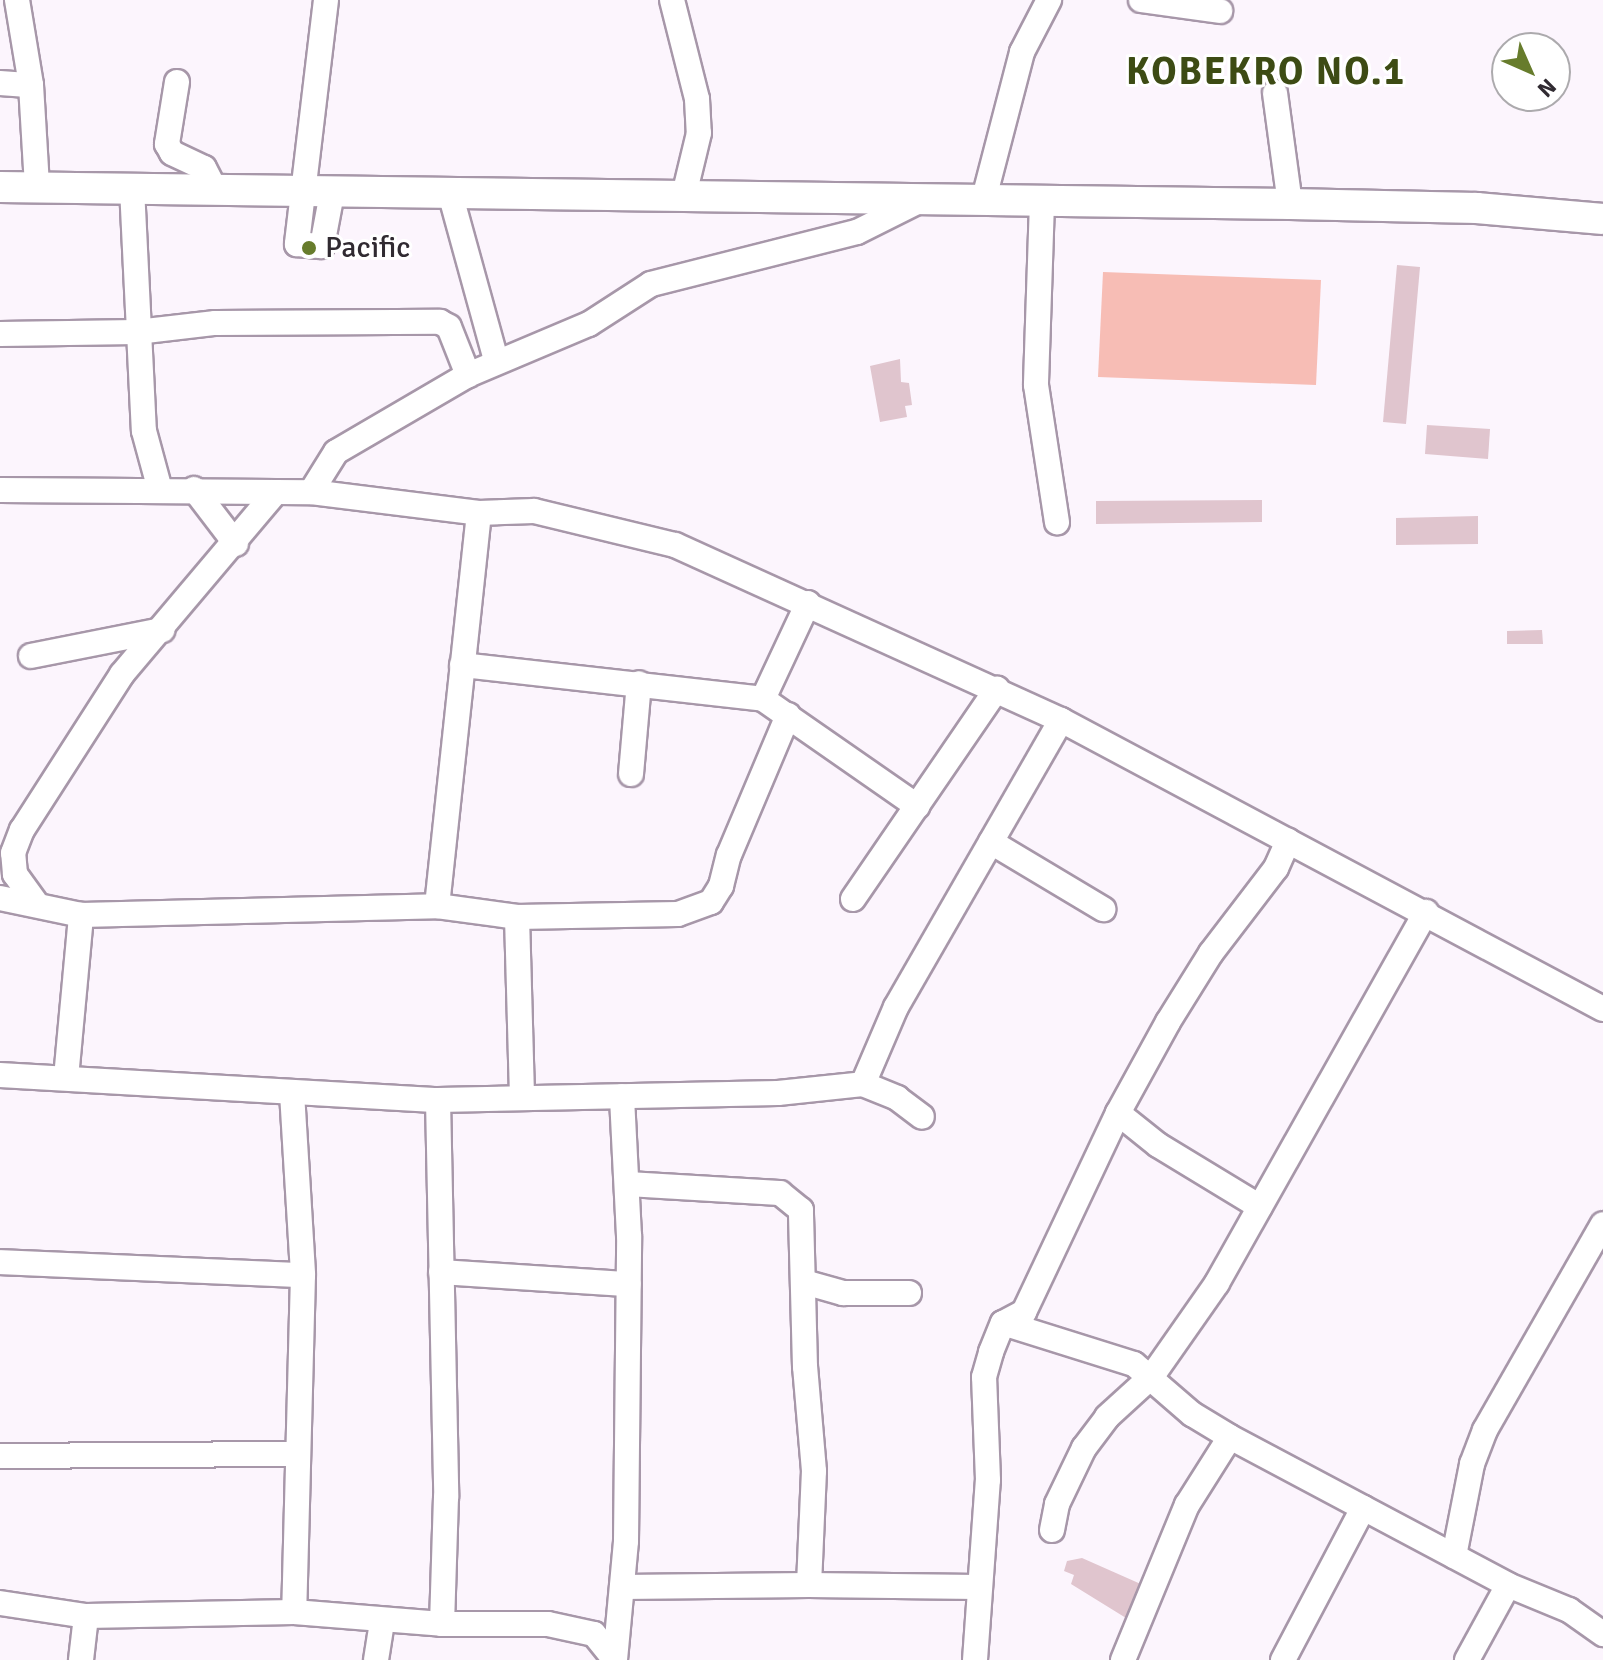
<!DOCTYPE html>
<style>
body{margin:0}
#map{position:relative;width:1603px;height:1660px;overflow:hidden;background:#fcf5fd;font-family:Signika,sans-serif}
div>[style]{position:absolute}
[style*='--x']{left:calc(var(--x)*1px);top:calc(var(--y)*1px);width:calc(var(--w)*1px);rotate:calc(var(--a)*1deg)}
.green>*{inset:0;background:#f7bdb5}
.building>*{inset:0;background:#e0c5ce}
.roads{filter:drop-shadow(2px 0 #a797a9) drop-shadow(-2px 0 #a797a9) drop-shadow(0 2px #a797a9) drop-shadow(0 -2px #a797a9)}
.minor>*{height:24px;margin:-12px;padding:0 12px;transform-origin:12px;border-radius:12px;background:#fff}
.major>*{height:30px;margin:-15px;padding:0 15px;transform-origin:15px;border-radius:15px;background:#fff}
.dots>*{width:22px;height:22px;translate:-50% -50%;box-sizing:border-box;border:4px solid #fff;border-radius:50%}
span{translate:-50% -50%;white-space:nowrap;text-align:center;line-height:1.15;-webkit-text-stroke:6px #fff;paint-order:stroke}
.poi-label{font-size:30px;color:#302a31}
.left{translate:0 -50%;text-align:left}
.district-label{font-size:38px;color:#3d4b14;font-weight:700;letter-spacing:2px}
.north{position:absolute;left:1491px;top:32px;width:80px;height:80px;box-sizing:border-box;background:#fff;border:2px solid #acaaad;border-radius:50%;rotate:135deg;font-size:22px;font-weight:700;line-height:32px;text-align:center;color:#302a31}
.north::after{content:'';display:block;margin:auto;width:28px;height:36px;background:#677c2c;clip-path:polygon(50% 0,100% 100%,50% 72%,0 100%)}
</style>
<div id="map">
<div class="green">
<i style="clip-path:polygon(1103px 272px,1321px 280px,1316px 385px,1098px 377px)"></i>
</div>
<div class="building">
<i style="clip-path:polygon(1397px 265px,1420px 267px,1406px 424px,1383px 422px)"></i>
<i style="clip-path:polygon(900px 359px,901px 382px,909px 383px,912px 405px,905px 406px,907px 417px,880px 422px,870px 366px)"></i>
<i style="clip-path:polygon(1427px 425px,1490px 429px,1488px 459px,1425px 454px)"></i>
<i style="clip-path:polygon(1262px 500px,1262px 522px,1096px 524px,1096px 501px)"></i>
<i style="clip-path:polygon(1478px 516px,1478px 544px,1396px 545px,1396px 518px)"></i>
<i style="clip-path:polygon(1542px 630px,1543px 644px,1507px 644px,1507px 631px)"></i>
<i style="clip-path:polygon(1082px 1558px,1143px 1585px,1126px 1618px,1071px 1584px,1074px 1575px,1064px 1571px,1067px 1561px)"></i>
</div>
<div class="roads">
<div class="minor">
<i style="--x:17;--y:0;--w:86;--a:80.6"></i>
<i style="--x:31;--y:85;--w:102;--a:86.6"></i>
<i style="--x:326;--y:0;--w:246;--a:96.8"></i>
<i style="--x:297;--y:244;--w:25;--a:5"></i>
<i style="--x:322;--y:246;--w:54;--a:-79.3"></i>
<i style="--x:672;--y:0;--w:102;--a:75.8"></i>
<i style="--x:697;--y:99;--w:34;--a:87"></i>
<i style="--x:699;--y:133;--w:64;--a:103.6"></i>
<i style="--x:1141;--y:0;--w:80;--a:7.9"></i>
<i style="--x:177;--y:82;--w:63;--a:99.2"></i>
<i style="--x:167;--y:144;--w:10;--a:61"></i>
<i style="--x:172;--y:153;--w:35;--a:25"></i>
<i style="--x:204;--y:168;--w:25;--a:63"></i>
<i style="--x:0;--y:83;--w:31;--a:4"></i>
<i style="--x:1275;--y:93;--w:112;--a:82.3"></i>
<i style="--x:132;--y:188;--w:243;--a:87.2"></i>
<i style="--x:144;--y:431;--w:61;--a:74.8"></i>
<i style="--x:450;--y:193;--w:173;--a:74.6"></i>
<i style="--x:983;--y:202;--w:155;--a:-75.4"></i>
<i style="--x:1022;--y:52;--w:59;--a:-62.6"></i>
<i style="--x:1042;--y:202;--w:183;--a:91.9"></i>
<i style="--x:1036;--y:385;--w:139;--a:81.3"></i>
<i style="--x:0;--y:334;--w:137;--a:-0.8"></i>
<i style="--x:137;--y:332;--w:79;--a:-6.6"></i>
<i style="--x:215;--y:323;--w:225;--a:-0.3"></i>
<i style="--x:440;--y:322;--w:10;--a:29"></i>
<i style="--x:449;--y:327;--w:52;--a:68.4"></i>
<i style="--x:194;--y:489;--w:69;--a:52.6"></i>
<i style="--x:0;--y:490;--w:311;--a:0.4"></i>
<i style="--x:311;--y:492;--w:169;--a:7.1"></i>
<i style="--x:479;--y:513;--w:55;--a:-2.1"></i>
<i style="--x:534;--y:511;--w:145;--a:13.6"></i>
<i style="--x:675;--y:545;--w:424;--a:24.4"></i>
<i style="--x:1061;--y:720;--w:614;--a:28.07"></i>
<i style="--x:311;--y:492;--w:47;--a:-58"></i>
<i style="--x:336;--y:452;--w:153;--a:-30.3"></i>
<i style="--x:468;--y:375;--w:131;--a:-22.9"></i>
<i style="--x:589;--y:324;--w:74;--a:-32.8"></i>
<i style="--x:651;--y:284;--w:212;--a:-14.2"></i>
<i style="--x:857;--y:232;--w:67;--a:-26.6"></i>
<i style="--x:31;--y:656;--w:134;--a:-11.2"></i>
<i style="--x:462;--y:665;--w:303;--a:6.4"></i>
<i style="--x:763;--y:699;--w:188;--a:34.8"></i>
<i style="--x:763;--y:699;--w:106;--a:-64.9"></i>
<i style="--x:631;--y:774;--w:91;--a:-85"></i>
<i style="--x:991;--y:842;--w:131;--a:30.9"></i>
<i style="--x:0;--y:898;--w:83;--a:11.9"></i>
<i style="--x:81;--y:915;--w:356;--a:-1.4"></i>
<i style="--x:437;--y:906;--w:81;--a:7.8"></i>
<i style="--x:517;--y:917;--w:161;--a:-1.1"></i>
<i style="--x:678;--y:914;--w:35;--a:-20"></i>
<i style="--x:711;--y:902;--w:19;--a:-58"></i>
<i style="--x:721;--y:886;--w:32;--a:-76"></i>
<i style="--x:729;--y:855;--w:152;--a:-67.1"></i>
<i style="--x:853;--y:899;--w:255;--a:-55.6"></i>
<i style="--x:36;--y:903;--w:36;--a:-126"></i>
<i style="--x:15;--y:874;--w:21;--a:-95"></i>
<i style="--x:13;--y:853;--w:25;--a:-69"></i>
<i style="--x:22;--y:830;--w:185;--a:-57.3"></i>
<i style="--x:122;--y:674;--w:236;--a:-49.8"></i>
<i style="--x:437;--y:906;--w:395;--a:-83.9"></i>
<i style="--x:517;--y:917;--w:181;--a:88.4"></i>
<i style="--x:0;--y:1075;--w:439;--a:3.3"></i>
<i style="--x:438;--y:1100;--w:340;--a:-1.2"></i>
<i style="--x:778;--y:1093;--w:85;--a:-6"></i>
<i style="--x:863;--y:1084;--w:37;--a:22"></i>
<i style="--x:897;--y:1098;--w:31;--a:37"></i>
<i style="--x:66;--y:1078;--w:164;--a:-84.7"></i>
<i style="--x:863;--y:1084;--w:84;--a:-66.8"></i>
<i style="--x:896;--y:1007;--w:331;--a:-60.1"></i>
<i style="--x:292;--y:1093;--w:182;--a:86.5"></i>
<i style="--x:303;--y:1275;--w:337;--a:91.5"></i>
<i style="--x:438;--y:1100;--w:397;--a:88.8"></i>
<i style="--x:446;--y:1497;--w:127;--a:91.8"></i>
<i style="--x:1118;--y:1113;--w:51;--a:38.7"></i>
<i style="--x:1158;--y:1145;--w:119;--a:31.3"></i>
<i style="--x:0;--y:1262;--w:303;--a:2.5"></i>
<i style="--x:441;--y:1272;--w:188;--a:3.7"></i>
<i style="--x:804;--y:1282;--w:41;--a:15.8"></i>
<i style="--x:843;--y:1293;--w:66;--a:0"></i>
<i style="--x:1003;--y:1323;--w:137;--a:17.4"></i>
<i style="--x:1134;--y:1364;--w:77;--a:40.8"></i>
<i style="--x:1192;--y:1414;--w:44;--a:31.2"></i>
<i style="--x:1230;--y:1437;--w:315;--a:28"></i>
<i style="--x:1508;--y:1585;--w:66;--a:22.3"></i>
<i style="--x:1569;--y:1610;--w:42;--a:35.2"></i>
<i style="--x:0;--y:1456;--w:298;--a:-0.4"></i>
<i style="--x:1052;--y:1530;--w:26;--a:-79"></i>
<i style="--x:1057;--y:1504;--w:62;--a:-64.3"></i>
<i style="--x:1084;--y:1448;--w:39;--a:-53"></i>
<i style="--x:1107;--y:1417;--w:61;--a:-42.3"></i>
<i style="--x:1152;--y:1376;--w:113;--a:-55"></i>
<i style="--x:1217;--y:1283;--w:426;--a:-60.6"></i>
<i style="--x:1454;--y:1556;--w:94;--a:-78.9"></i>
<i style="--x:1472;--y:1464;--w:36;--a:-69"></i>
<i style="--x:1485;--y:1430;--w:237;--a:-60.2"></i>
<i style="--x:809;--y:1585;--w:169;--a:0.7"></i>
<i style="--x:622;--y:1587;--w:187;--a:-0.6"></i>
<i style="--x:809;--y:1585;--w:114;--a:-87.5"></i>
<i style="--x:814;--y:1471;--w:104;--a:-94.9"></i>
<i style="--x:805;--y:1367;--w:157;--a:-91.5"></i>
<i style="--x:801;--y:1210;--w:27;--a:-141"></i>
<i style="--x:780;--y:1193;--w:153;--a:-176.6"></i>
<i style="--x:0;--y:1603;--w:87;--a:8.6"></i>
<i style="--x:86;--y:1616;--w:208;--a:-1.1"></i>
<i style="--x:294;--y:1612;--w:148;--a:4.6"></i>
<i style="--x:442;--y:1624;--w:106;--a:0"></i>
<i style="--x:548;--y:1624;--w:47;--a:12.3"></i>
<i style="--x:594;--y:1634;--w:33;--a:51"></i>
<i style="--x:81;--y:1660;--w:44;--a:-83.5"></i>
<i style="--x:376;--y:1660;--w:39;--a:-81"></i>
<i style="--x:615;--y:1660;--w:120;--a:-84.7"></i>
<i style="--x:626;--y:1541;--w:305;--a:-89.4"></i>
<i style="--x:629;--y:1236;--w:140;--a:-92.9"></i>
<i style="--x:975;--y:1660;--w:180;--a:-85.9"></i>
<i style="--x:988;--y:1480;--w:103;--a:-92.2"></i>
<i style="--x:984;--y:1377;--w:26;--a:-74"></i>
<i style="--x:991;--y:1352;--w:31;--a:-68"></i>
<i style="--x:1003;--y:1323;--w:24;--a:-28"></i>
<i style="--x:1024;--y:1312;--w:220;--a:-64.7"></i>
<i style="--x:1118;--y:1113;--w:104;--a:-61.2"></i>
<i style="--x:1168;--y:1022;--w:81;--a:-58.1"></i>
<i style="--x:1211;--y:953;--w:107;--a:-52.6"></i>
<i style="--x:1276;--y:868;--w:30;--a:-66"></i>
<i style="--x:1123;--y:1660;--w:168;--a:-67.6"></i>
<i style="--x:1187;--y:1505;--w:80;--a:-57.7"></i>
<i style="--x:1283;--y:1660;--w:172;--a:-62.2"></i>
<i style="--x:1467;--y:1660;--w:85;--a:-61.3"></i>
</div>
<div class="major">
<i style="--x:0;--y:187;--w:1290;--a:0.76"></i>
<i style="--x:1290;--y:204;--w:187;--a:1.2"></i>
<i style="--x:1477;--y:208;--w:126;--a:5"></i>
</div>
</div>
<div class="dots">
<i style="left:309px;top:248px;background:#677c2c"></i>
</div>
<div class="poi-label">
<span class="left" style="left:325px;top:248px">Pacific</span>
</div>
<div class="district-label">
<span style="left:1266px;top:72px">KOBEKRO NO.1</span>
</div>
<div class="north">N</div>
</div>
